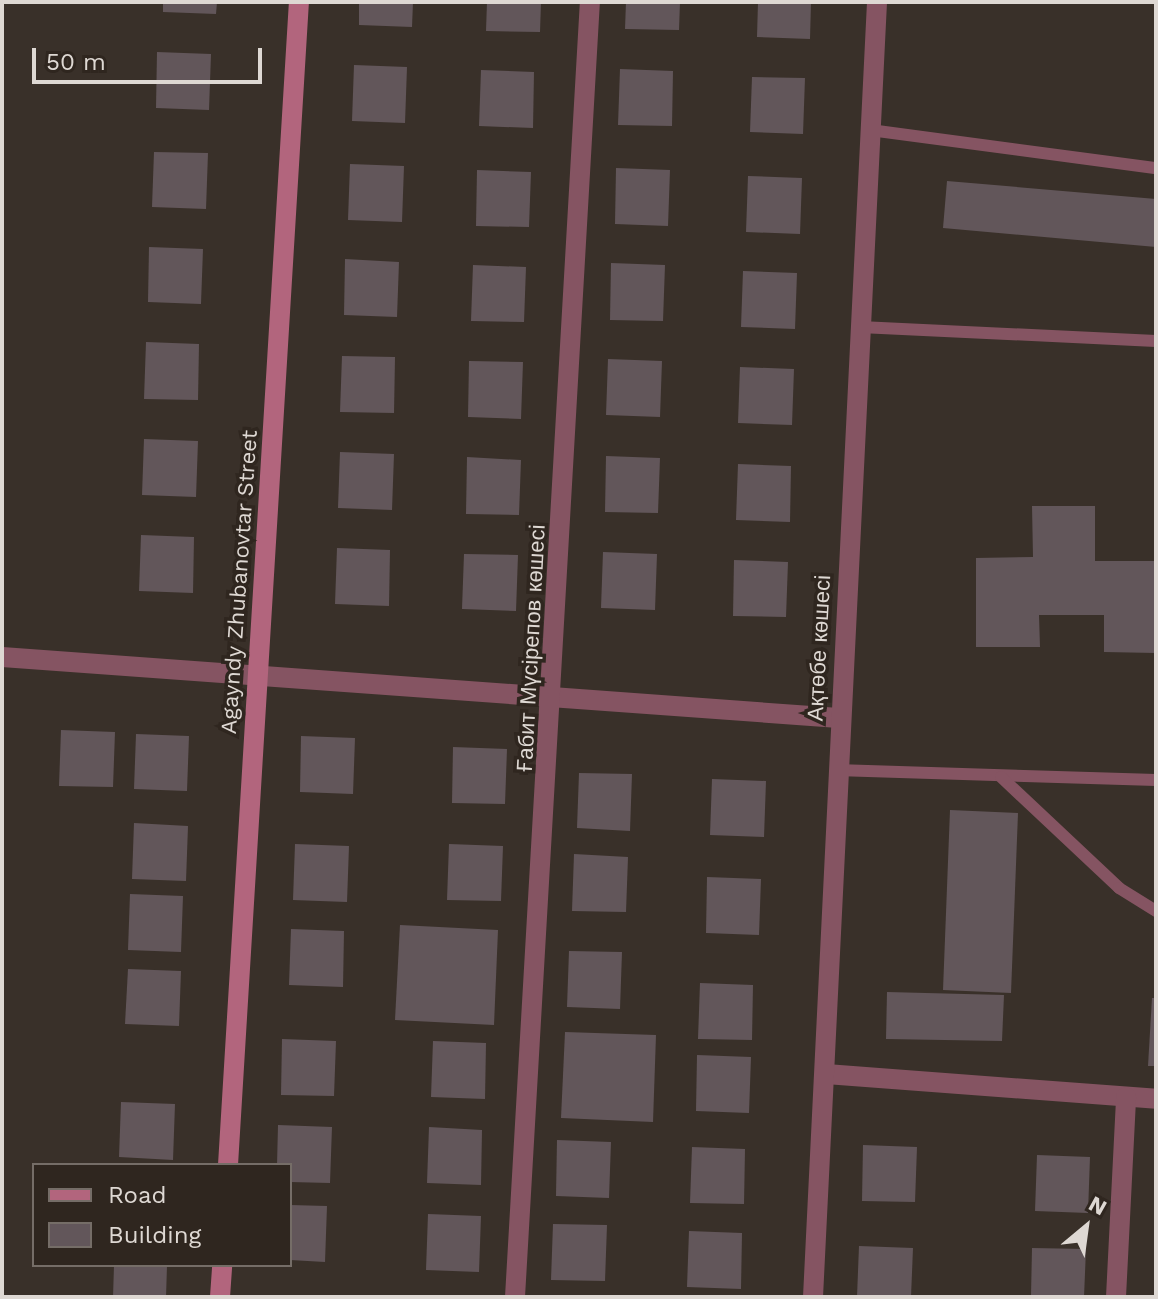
<!DOCTYPE html>
<meta charset="utf-8">
<style>
body{margin:0}
#map{position:relative;width:1158px;height:1299px;overflow:hidden;background:#393029;font-family:"Work Sans",sans-serif}
div>[style]{position:absolute}
[style*='--x']{left:calc(var(--x)*1px);top:calc(var(--y)*1px);width:calc(var(--w)*1px);rotate:calc(var(--a)*1deg)}
.building>*{inset:0;background:#62565a}
.lane>*{height:12px;margin:-6px;padding:0 6px;transform-origin:6px;border-radius:6px;background:#855462}
.street>*{height:20px;margin:-10px;padding:0 10px;transform-origin:10px;border-radius:10px;background:#855462}
.secondary>*{height:20px;margin:-10px;padding:0 10px;transform-origin:10px;border-radius:10px;background:#b2657d}
span{translate:-50% -50%;white-space:nowrap;text-align:center;line-height:1.15;-webkit-text-stroke:7px #2f261f;paint-order:stroke}
.street-label{font-size:22px;color:#ded8d3}
.frame{position:absolute;inset:0;border:4px solid #ded8d3;pointer-events:none}
.legend{position:absolute;left:32px;top:1163px;width:260px;height:104px;box-sizing:border-box;background:#2f261f;border:2px solid #756d67;margin:0;padding:10px 14px;list-style:none;font-size:24px;color:#ded8d3}
.legend li{display:flex;align-items:center;gap:16px;height:40px}
.legend b{width:40px;border:2px solid #756d67}
.north{position:absolute;left:1046px;top:1187px;width:80px;height:80px;-webkit-text-stroke:6px #2f261f;paint-order:stroke;rotate:29deg;font-size:22px;font-weight:700;line-height:32px;text-align:center;color:#ded8d3}
.north::after{content:'';display:block;margin:auto;width:28px;height:36px;background:#ded8d3;clip-path:polygon(50% 0,100% 100%,50% 72%,0 100%)}
.scale{position:absolute;left:32px;top:48px;width:230px;height:36px;box-sizing:border-box;border:4px solid #ded8d3;border-top:0;padding-left:10px;font-size:24px;line-height:28px;white-space:nowrap;color:#ded8d3;-webkit-text-stroke:6px #2f261f;paint-order:stroke}
</style>
<div id="map">
<div class="building">
<i style="clip-path:polygon(163px 2px,217px 2px,216px 14px,163px 12px)"></i>
<i style="clip-path:polygon(359px 2px,413px 2px,412px 27px,359px 25px)"></i>
<i style="clip-path:polygon(487px 2px,541px 2px,540px 32px,486px 31px)"></i>
<i style="clip-path:polygon(626px 2px,680px 2px,679px 30px,625px 29px)"></i>
<i style="clip-path:polygon(758px 2px,811px 2px,810px 39px,757px 37px)"></i>
<i style="clip-path:polygon(157px 52px,211px 54px,209px 110px,156px 108px)"></i>
<i style="clip-path:polygon(354px 65px,407px 67px,405px 123px,352px 121px)"></i>
<i style="clip-path:polygon(620px 69px,673px 71px,672px 126px,618px 125px)"></i>
<i style="clip-path:polygon(481px 70px,534px 72px,533px 128px,479px 126px)"></i>
<i style="clip-path:polygon(752px 77px,805px 78px,803px 134px,750px 132px)"></i>
<i style="clip-path:polygon(154px 152px,208px 153px,206px 209px,152px 207px)"></i>
<i style="clip-path:polygon(350px 164px,404px 166px,402px 222px,348px 220px)"></i>
<i style="clip-path:polygon(616px 168px,670px 170px,668px 226px,615px 224px)"></i>
<i style="clip-path:polygon(477px 170px,531px 172px,529px 227px,476px 226px)"></i>
<i style="clip-path:polygon(748px 176px,802px 178px,800px 234px,746px 232px)"></i>
<i style="clip-path:polygon(947px 181px,1156px 199px,1156px 247px,943px 228px)"></i>
<i style="clip-path:polygon(149px 247px,203px 249px,201px 304px,148px 302px)"></i>
<i style="clip-path:polygon(345px 259px,399px 262px,397px 317px,344px 315px)"></i>
<i style="clip-path:polygon(611px 263px,665px 265px,663px 321px,610px 320px)"></i>
<i style="clip-path:polygon(473px 265px,526px 267px,524px 322px,471px 321px)"></i>
<i style="clip-path:polygon(743px 271px,797px 273px,795px 329px,741px 327px)"></i>
<i style="clip-path:polygon(146px 342px,199px 344px,198px 400px,144px 399px)"></i>
<i style="clip-path:polygon(342px 356px,395px 357px,394px 413px,340px 412px)"></i>
<i style="clip-path:polygon(608px 359px,662px 361px,660px 417px,606px 415px)"></i>
<i style="clip-path:polygon(469px 361px,523px 362px,521px 419px,468px 417px)"></i>
<i style="clip-path:polygon(740px 367px,794px 369px,792px 425px,738px 423px)"></i>
<i style="clip-path:polygon(144px 439px,198px 441px,196px 497px,142px 495px)"></i>
<i style="clip-path:polygon(340px 452px,394px 454px,392px 510px,338px 508px)"></i>
<i style="clip-path:polygon(606px 456px,660px 458px,658px 513px,605px 512px)"></i>
<i style="clip-path:polygon(467px 457px,521px 460px,519px 515px,466px 514px)"></i>
<i style="clip-path:polygon(738px 464px,791px 466px,790px 522px,736px 520px)"></i>
<i style="clip-path:polygon(1032px 506px,1095px 506px,1095px 561px,1156px 561px,1156px 653px,1104px 652px,1104px 615px,1039px 615px,1040px 647px,976px 647px,976px 558px,1033px 557px)"></i>
<i style="clip-path:polygon(141px 535px,194px 537px,193px 593px,139px 591px)"></i>
<i style="clip-path:polygon(337px 548px,390px 550px,389px 606px,335px 604px)"></i>
<i style="clip-path:polygon(603px 552px,657px 554px,655px 610px,601px 608px)"></i>
<i style="clip-path:polygon(464px 554px,518px 555px,516px 611px,462px 609px)"></i>
<i style="clip-path:polygon(734px 560px,788px 562px,786px 617px,733px 616px)"></i>
<i style="clip-path:polygon(61px 730px,115px 732px,113px 787px,59px 786px)"></i>
<i style="clip-path:polygon(136px 734px,189px 736px,187px 791px,134px 789px)"></i>
<i style="clip-path:polygon(301px 736px,355px 738px,353px 794px,300px 792px)"></i>
<i style="clip-path:polygon(453px 747px,507px 749px,505px 804px,452px 803px)"></i>
<i style="clip-path:polygon(579px 773px,632px 774px,630px 831px,577px 828px)"></i>
<i style="clip-path:polygon(712px 779px,766px 781px,764px 837px,710px 835px)"></i>
<i style="clip-path:polygon(950px 810px,1018px 813px,1011px 993px,943px 990px)"></i>
<i style="clip-path:polygon(134px 823px,188px 826px,186px 881px,132px 879px)"></i>
<i style="clip-path:polygon(295px 844px,349px 846px,347px 902px,293px 900px)"></i>
<i style="clip-path:polygon(449px 844px,503px 846px,501px 901px,447px 900px)"></i>
<i style="clip-path:polygon(574px 854px,628px 857px,626px 912px,572px 911px)"></i>
<i style="clip-path:polygon(707px 877px,761px 879px,759px 935px,706px 933px)"></i>
<i style="clip-path:polygon(130px 894px,183px 896px,181px 952px,128px 950px)"></i>
<i style="clip-path:polygon(400px 925px,498px 930px,494px 1025px,395px 1020px)"></i>
<i style="clip-path:polygon(291px 929px,344px 931px,343px 987px,289px 985px)"></i>
<i style="clip-path:polygon(569px 951px,622px 952px,620px 1009px,567px 1007px)"></i>
<i style="clip-path:polygon(128px 969px,181px 971px,179px 1026px,125px 1024px)"></i>
<i style="clip-path:polygon(700px 983px,753px 985px,752px 1040px,698px 1039px)"></i>
<i style="clip-path:polygon(887px 992px,1004px 995px,1002px 1041px,886px 1039px)"></i>
<i style="clip-path:polygon(1152px 998px,1156px 998px,1156px 1066px,1148px 1066px)"></i>
<i style="clip-path:polygon(565px 1032px,656px 1035px,653px 1122px,561px 1118px)"></i>
<i style="clip-path:polygon(282px 1039px,336px 1041px,334px 1096px,281px 1095px)"></i>
<i style="clip-path:polygon(433px 1041px,486px 1043px,485px 1099px,431px 1097px)"></i>
<i style="clip-path:polygon(697px 1055px,751px 1057px,749px 1113px,696px 1111px)"></i>
<i style="clip-path:polygon(121px 1102px,175px 1104px,173px 1160px,119px 1157px)"></i>
<i style="clip-path:polygon(278px 1125px,332px 1127px,330px 1183px,290px 1182px,290px 1165px,277px 1165px)"></i>
<i style="clip-path:polygon(429px 1127px,482px 1130px,481px 1185px,427px 1183px)"></i>
<i style="clip-path:polygon(557px 1140px,611px 1142px,609px 1198px,556px 1196px)"></i>
<i style="clip-path:polygon(863px 1145px,917px 1147px,915px 1202px,862px 1201px)"></i>
<i style="clip-path:polygon(692px 1147px,745px 1149px,744px 1204px,690px 1203px)"></i>
<i style="clip-path:polygon(1037px 1155px,1090px 1157px,1088px 1213px,1035px 1211px)"></i>
<i style="clip-path:polygon(290px 1205px,327px 1206px,325px 1262px,290px 1260px)"></i>
<i style="clip-path:polygon(428px 1214px,481px 1216px,479px 1272px,426px 1270px)"></i>
<i style="clip-path:polygon(553px 1224px,607px 1225px,605px 1281px,551px 1280px)"></i>
<i style="clip-path:polygon(689px 1231px,742px 1233px,741px 1289px,687px 1287px)"></i>
<i style="clip-path:polygon(859px 1246px,913px 1248px,911px 1297px,857px 1297px)"></i>
<i style="clip-path:polygon(1032px 1248px,1086px 1249px,1084px 1297px,1031px 1297px)"></i>
<i style="clip-path:polygon(114px 1265px,167px 1265px,166px 1297px,113px 1297px)"></i>
</div>
<div class="lane">
<i style="--x:870;--y:130;--w:289;--a:7.6"></i>
<i style="--x:860;--y:327;--w:296;--a:2.7"></i>
<i style="--x:836;--y:770;--w:320;--a:1.8"></i>
<i style="--x:1001;--y:777;--w:162;--a:43.2"></i>
<i style="--x:1119;--y:888;--w:44;--a:31.9"></i>
</div>
<div class="street">
<i style="--x:2;--y:657;--w:839;--a:4.17"></i>
<i style="--x:826;--y:1074;--w:331;--a:4.3"></i>
<i style="--x:515;--y:1297;--w:1297;--a:-86.69"></i>
<i style="--x:813;--y:1297;--w:1297;--a:-87.17"></i>
<i style="--x:1116;--y:1297;--w:200;--a:-87.1"></i>
</div>
<div class="secondary">
<i style="--x:228;--y:1165;--w:1165;--a:-86.51"></i>
<i style="--x:220;--y:1297;--w:32;--a:-86"></i>
</div>
<div class="street-label">
<span style="left:239px;top:582px;rotate:-86deg">Agayndy Zhubanovtar Street</span>
<span style="left:531px;top:648px;rotate:-87deg">Ғабит Мүсірепов көшесі</span>
<span style="left:819px;top:648px;rotate:-87deg">Ақтөбе көшесі</span>
</div>
<div class="frame"></div>
<ul class="legend">
<li><b style="height:10px;background:#b2657d"></b>Road</li>
<li><b style="height:22px;background:#62565a"></b>Building</li>
</ul>
<div class="north">N</div>
<div class="scale">50 m</div>
</div>
